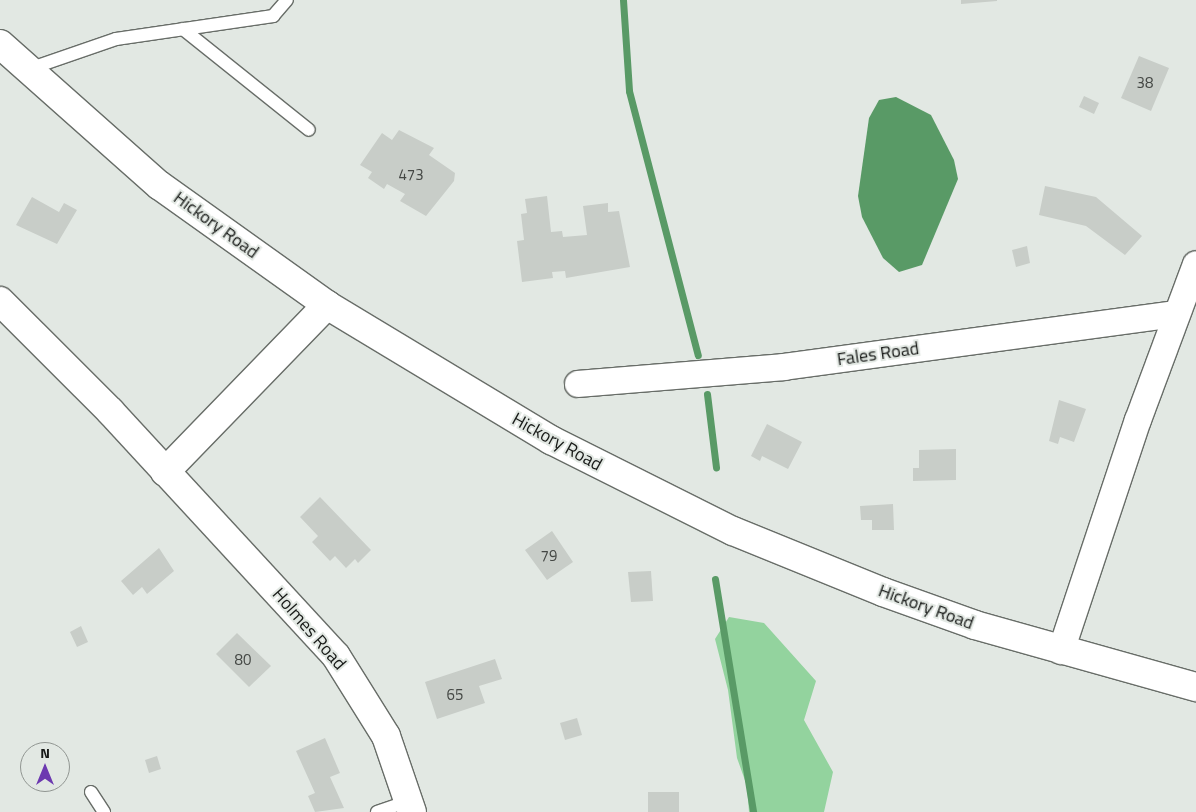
<!DOCTYPE html>
<style>
body{margin:0}
#map{position:relative;width:1196px;height:812px;overflow:hidden;background:#e2e8e3;font-family:"Titillium Web",sans-serif}
div>[style]{position:absolute}
[style*='--x']{left:calc(var(--x)*1px);top:calc(var(--y)*1px);width:calc(var(--w)*1px);rotate:calc(var(--a)*1deg)}
.green>*{inset:0;background:#93d39e}
.water>*{inset:0;background:#599a66}
.stream>*{height:7px;margin:-3.5px;padding:0 3.5px;transform-origin:3.5px;border-radius:3.5px;background:#599a66}
.building>*{inset:0;background:#c8cdc8}
.roads{filter:drop-shadow(1px 0 #686d68) drop-shadow(-1px 0 #686d68) drop-shadow(0 1px #686d68) drop-shadow(0 -1px #686d68)}
.service>*{height:12px;margin:-6px;padding:0 6px;transform-origin:6px;border-radius:6px;background:#fff}
.minor>*{height:26px;margin:-13px;padding:0 13px;transform-origin:13px;border-radius:13px;background:#fff}
.tertiary>*{height:28px;margin:-14px;padding:0 14px;transform-origin:14px;border-radius:14px;background:#fff}
.secondary>*{height:28px;margin:-14px;padding:0 14px;transform-origin:14px;border-radius:14px;background:#fff}
span{translate:-50% -50%;white-space:nowrap;text-align:center;line-height:1.15;-webkit-text-stroke:4px #e2e8e3;paint-order:stroke}
.number-label{font-size:15px;color:#444744}
.number-label span{-webkit-text-stroke-width:0}
.street-label{font-size:18px;color:#181a18}
.north{position:absolute;left:20px;top:742px;width:50px;height:50px;box-sizing:border-box;background:#e2e8e3;border:1px solid #919692;border-radius:50%;rotate:0deg;font-size:14px;font-weight:700;line-height:20px;text-align:center;color:#181a18}
.north::after{content:'';display:block;margin:auto;width:18px;height:22px;background:#6c39b0;clip-path:polygon(50% 0,100% 100%,50% 72%,0 100%)}
</style>
<div id="map">
<div class="green">
<i style="clip-path:polygon(729px 617px,764px 623px,816px 681px,804px 720px,833px 772px,824px 812px,749px 812px,747px 786px,737px 758px,728px 690px,715px 639px)"></i>
</div>
<div class="water">
<i style="clip-path:polygon(896px 97px,931px 115px,954px 160px,958px 179px,922px 265px,899px 272px,883px 258px,862px 217px,858px 196px,869px 118px,879px 100px)"></i>
</div>
<div class="stream">
<i style="--x:623;--y:0;--w:91;--a:86.2"></i>
<i style="--x:629;--y:91;--w:273;--a:75.4"></i>
<i style="--x:707;--y:394;--w:74;--a:83"></i>
<i style="--x:715;--y:579;--w:236;--a:80.7"></i>
</div>
<div class="building">
<i style="clip-path:polygon(961px 0,997px 0,997px 1px,961px 4px)"></i>
<i style="clip-path:polygon(1139px 56px,1169px 68px,1151px 111px,1121px 98px)"></i>
<i style="clip-path:polygon(1084px 96px,1099px 103px,1094px 114px,1079px 107px)"></i>
<i style="clip-path:polygon(399px 130px,434px 148px,429px 155px,455px 173px,454px 181px,426px 216px,400px 201px,405px 194px,387px 184px,384px 189px,368px 178px,372px 172px,360px 165px,382px 133px,392px 140px)"></i>
<i style="clip-path:polygon(1045px 186px,1096px 197px,1142px 236px,1125px 255px,1086px 226px,1039px 215px)"></i>
<i style="clip-path:polygon(547px 196px,551px 232px,562px 231px,563px 237px,587px 235px,583px 206px,608px 203px,608px 212px,619px 211px,630px 267px,566px 278px,565px 271px,552px 272px,553px 278px,522px 282px,517px 241px,524px 240px,521px 214px,527px 213px,525px 199px)"></i>
<i style="clip-path:polygon(32px 197px,59px 212px,64px 203px,77px 210px,57px 244px,16px 225px)"></i>
<i style="clip-path:polygon(1027px 246px,1030px 263px,1016px 267px,1012px 250px)"></i>
<i style="clip-path:polygon(1059px 400px,1086px 409px,1074px 442px,1060px 437px,1058px 444px,1049px 441px)"></i>
<i style="clip-path:polygon(767px 424px,802px 442px,788px 469px,762px 456px,760px 461px,751px 456px)"></i>
<i style="clip-path:polygon(956px 449px,956px 480px,913px 481px,913px 468px,919px 468px,919px 450px)"></i>
<i style="clip-path:polygon(320px 497px,371px 550px,358px 563px,355px 559px,346px 568px,335px 556px,330px 561px,312px 542px,318px 536px,300px 517px)"></i>
<i style="clip-path:polygon(893px 504px,894px 530px,872px 530px,872px 520px,861px 520px,860px 506px)"></i>
<i style="clip-path:polygon(552px 531px,573px 562px,547px 580px,525px 550px)"></i>
<i style="clip-path:polygon(159px 548px,174px 571px,147px 594px,142px 587px,133px 595px,121px 581px)"></i>
<i style="clip-path:polygon(651px 571px,653px 601px,631px 602px,628px 572px)"></i>
<i style="clip-path:polygon(81px 626px,88px 642px,77px 647px,70px 632px)"></i>
<i style="clip-path:polygon(237px 633px,271px 666px,249px 687px,216px 654px)"></i>
<i style="clip-path:polygon(495px 659px,502px 679px,479px 686px,485px 703px,437px 719px,425px 682px)"></i>
<i style="clip-path:polygon(577px 718px,582px 735px,565px 740px,560px 723px)"></i>
<i style="clip-path:polygon(325px 738px,340px 773px,330px 777px,344px 808px,315px 812px,308px 796px,315px 793px,296px 751px)"></i>
<i style="clip-path:polygon(157px 756px,161px 769px,149px 773px,145px 760px)"></i>
<i style="clip-path:polygon(648px 792px,679px 792px,679px 812px,648px 812px)"></i>
</div>
<div class="roads">
<div class="service">
<i style="--x:183;--y:29;--w:161;--a:38.7"></i>
<i style="--x:29;--y:69;--w:92;--a:-19"></i>
<i style="--x:116;--y:39;--w:159;--a:-8.3"></i>
<i style="--x:273;--y:16;--w:21;--a:-49"></i>
<i style="--x:91;--y:792;--w:24;--a:57"></i>
<i style="--x:377;--y:812;--w:34;--a:-19"></i>
</div>
<div class="minor">
<i style="--x:578;--y:384;--w:207;--a:-4.7"></i>
<i style="--x:784;--y:367;--w:396;--a:-7.7"></i>
<i style="--x:1061;--y:651;--w:243;--a:-71.6"></i>
<i style="--x:1138;--y:420;--w:166;--a:-69.6"></i>
</div>
<div class="tertiary">
<i style="--x:0;--y:301;--w:156;--a:45"></i>
<i style="--x:110;--y:411;--w:333;--a:47.3"></i>
<i style="--x:336;--y:656;--w:94;--a:58"></i>
<i style="--x:386;--y:736;--w:80;--a:71.1"></i>
<i style="--x:165;--y:472;--w:233;--a:-45.9"></i>
</div>
<div class="secondary">
<i style="--x:0;--y:44;--w:213;--a:41.6"></i>
<i style="--x:159;--y:185;--w:206;--a:35.5"></i>
<i style="--x:327;--y:305;--w:262;--a:31.1"></i>
<i style="--x:551;--y:440;--w:203;--a:26.6"></i>
<i style="--x:733;--y:531;--w:162;--a:22.1"></i>
<i style="--x:883;--y:592;--w:98;--a:19.7"></i>
<i style="--x:975;--y:625;--w:230;--a:15.7"></i>
</div>
</div>
<div class="number-label">
<span style="left:1145px;top:83px">38</span>
<span style="left:411px;top:175px">473</span>
<span style="left:549px;top:556px">79</span>
<span style="left:243px;top:660px">80</span>
<span style="left:455px;top:695px">65</span>
</div>
<div class="street-label">
<span style="left:216px;top:225px;rotate:36deg">Hickory Road</span>
<span style="left:878px;top:354px;rotate:-8deg">Fales Road</span>
<span style="left:557px;top:442px;rotate:29deg">Hickory Road</span>
<span style="left:926px;top:607px;rotate:20deg">Hickory Road</span>
<span style="left:309px;top:629px;rotate:49deg">Holmes Road</span>
</div>
<div class="north">N</div>
</div>
